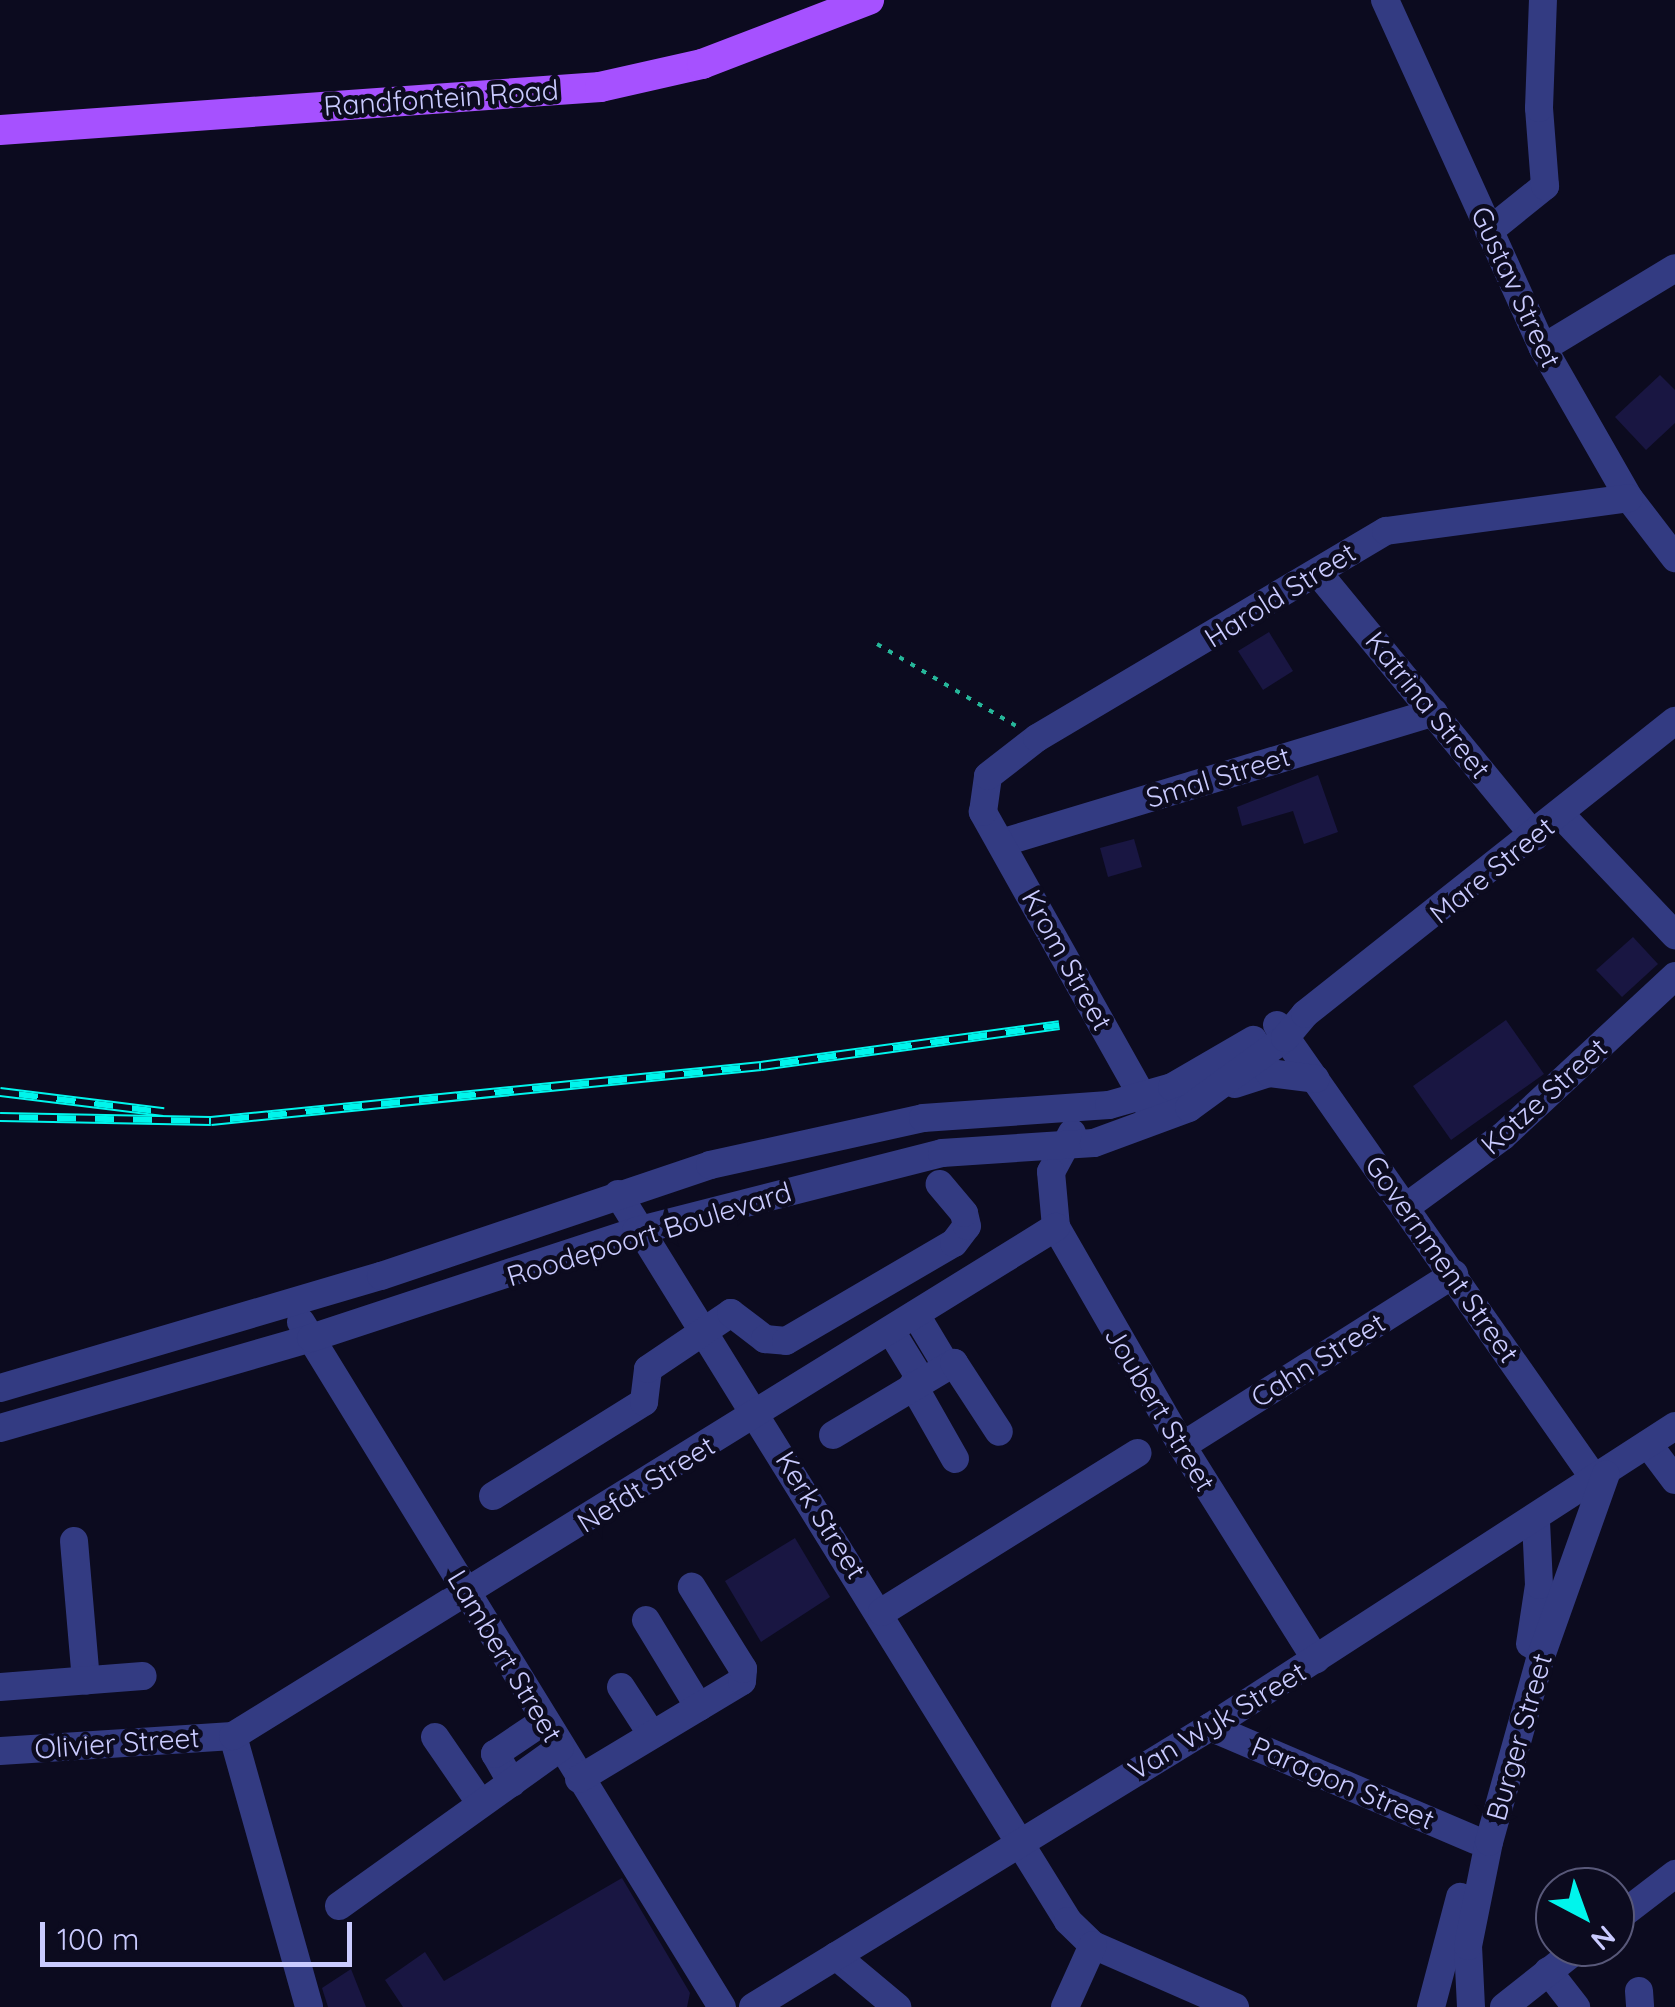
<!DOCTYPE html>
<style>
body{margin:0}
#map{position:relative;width:1675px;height:2007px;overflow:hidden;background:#0c0b1f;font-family:Quicksand,sans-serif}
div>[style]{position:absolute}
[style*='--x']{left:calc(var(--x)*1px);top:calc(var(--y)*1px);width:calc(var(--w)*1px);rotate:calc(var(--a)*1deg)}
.building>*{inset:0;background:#191642}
.path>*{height:4px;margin-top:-2px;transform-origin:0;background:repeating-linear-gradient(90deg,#26b79a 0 5px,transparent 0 13px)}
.minor>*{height:28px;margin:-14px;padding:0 14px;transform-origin:14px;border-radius:14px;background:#333b82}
.major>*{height:30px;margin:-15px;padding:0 15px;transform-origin:15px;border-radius:15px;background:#a651ff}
.rail>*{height:10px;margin-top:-5px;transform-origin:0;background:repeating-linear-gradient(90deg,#0c0b1f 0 19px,#00f5ec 0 38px);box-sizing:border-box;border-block:2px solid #00f5ec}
span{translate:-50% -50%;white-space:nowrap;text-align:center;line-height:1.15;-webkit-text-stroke:9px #0c0b1f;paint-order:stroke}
.street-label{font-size:28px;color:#cacbff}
.north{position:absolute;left:1535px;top:1867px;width:100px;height:100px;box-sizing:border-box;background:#0c0b1f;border:2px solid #585879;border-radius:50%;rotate:139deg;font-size:28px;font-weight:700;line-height:40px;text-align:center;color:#cacbff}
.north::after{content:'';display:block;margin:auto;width:35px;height:45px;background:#00f5ec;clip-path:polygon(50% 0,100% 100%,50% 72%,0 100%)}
.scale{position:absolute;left:40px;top:1922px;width:312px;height:45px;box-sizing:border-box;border:5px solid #cacbff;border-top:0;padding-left:12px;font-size:30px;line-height:35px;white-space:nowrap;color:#cacbff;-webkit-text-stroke:8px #0c0b1f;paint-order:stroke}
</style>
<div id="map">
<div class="building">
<i style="clip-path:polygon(1660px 375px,1675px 390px,1675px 423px,1646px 450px,1615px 417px)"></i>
<i style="clip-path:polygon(1269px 632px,1293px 671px,1263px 690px,1238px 651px)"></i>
<i style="clip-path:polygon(1318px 775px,1338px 832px,1304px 844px,1293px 811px,1242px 826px,1237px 807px)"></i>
<i style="clip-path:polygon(1134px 839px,1142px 867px,1108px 877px,1100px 848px)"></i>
<i style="clip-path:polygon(1633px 937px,1658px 964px,1622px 997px,1596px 970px)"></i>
<i style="clip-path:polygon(1506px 1020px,1544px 1074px,1451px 1140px,1413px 1086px)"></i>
<i style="clip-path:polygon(795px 1538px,830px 1597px,761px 1642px,725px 1581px)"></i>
<i style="clip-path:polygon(622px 1878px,690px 1993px,687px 2007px,403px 2007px,385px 1980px,425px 1952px,444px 1981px)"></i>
<i style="clip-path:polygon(351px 1969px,366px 2007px,328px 2007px,322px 1988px)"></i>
</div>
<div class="path">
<i style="--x:877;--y:644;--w:161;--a:30.5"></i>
</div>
<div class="minor">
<i style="--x:1385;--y:0;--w:382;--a:65.6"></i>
<i style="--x:1543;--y:348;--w:173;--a:60.2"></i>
<i style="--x:1629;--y:498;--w:76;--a:52.5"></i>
<i style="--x:1489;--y:231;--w:72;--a:-38.8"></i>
<i style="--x:1545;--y:186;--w:78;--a:-94.4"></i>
<i style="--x:1539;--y:108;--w:108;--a:-87.9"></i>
<i style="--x:1543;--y:348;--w:154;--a:-31.2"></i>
<i style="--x:1319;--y:574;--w:340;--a:50.6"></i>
<i style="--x:1561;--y:815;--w:166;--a:46.5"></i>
<i style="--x:1001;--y:843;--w:452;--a:-16.8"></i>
<i style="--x:1277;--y:1025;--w:557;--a:55.02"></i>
<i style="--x:1235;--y:1084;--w:36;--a:-18"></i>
<i style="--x:1269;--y:1073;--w:47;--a:7.3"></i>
<i style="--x:1150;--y:1110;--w:342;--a:-119.3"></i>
<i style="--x:983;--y:812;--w:36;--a:-82"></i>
<i style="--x:988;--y:776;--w:62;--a:-37.8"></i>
<i style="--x:1037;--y:738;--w:406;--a:-30.7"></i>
<i style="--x:1386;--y:531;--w:245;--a:-7.7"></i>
<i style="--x:1072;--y:1133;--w:44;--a:118.3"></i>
<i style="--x:1051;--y:1172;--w:55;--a:84.8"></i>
<i style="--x:1056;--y:1227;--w:253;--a:60.1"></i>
<i style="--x:1182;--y:1446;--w:252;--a:57.9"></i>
<i style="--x:618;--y:1194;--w:855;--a:58.24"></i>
<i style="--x:1068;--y:1921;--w:35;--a:44"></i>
<i style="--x:1093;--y:1945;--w:155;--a:23.6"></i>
<i style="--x:1406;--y:1207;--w:120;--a:-36.2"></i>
<i style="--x:1503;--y:1136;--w:235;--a:-42.9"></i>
<i style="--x:916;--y:1315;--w:58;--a:59"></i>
<i style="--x:301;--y:1322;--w:804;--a:58.43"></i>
<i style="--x:891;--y:1331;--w:57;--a:58.5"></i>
<i style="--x:913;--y:1385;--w:85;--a:60.4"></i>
<i style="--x:0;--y:1388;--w:397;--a:-16.4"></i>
<i style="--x:381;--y:1276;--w:347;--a:-18.6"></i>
<i style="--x:710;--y:1165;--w:218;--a:-12.4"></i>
<i style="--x:923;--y:1118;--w:186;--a:-4"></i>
<i style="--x:1109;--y:1105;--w:66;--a:-15.9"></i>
<i style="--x:1172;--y:1087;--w:94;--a:-30.1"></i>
<i style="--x:0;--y:1428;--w:324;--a:-16.1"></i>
<i style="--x:311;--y:1338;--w:342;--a:-18.2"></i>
<i style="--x:636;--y:1231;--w:316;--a:-14.3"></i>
<i style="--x:942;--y:1153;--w:152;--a:-3.8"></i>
<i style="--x:1094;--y:1143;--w:101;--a:-20.2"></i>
<i style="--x:1189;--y:1108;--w:119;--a:-36.1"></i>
<i style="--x:1285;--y:1038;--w:31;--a:-50"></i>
<i style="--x:1305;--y:1014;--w:472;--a:-38.4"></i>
<i style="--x:833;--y:1435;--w:141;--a:-30.8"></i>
<i style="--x:954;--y:1363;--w:82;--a:56.9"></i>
<i style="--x:1648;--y:1444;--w:45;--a:53.1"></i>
<i style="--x:1182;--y:1446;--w:322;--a:-32.3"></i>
<i style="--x:493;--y:1496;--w:178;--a:-31.9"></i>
<i style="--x:644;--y:1402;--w:33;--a:-83"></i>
<i style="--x:648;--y:1369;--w:100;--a:-34"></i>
<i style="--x:731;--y:1313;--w:43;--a:37.4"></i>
<i style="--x:765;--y:1339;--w:21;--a:5"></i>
<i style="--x:786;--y:1341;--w:194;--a:-30.3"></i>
<i style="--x:954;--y:1243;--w:21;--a:-53"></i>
<i style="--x:967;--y:1226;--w:13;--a:-103"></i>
<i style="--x:964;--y:1213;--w:38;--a:-130"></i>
<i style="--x:74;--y:1541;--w:140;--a:85.1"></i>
<i style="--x:882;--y:1612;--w:301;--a:-31.9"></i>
<i style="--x:646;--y:1620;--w:102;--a:58.7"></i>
<i style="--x:1530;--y:1644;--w:60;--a:-81.3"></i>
<i style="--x:1539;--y:1585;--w:64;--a:-92.7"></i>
<i style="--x:0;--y:1687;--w:143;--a:-4.4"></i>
<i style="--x:621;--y:1687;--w:57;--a:57.1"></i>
<i style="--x:1210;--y:1727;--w:288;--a:23.1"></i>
<i style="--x:233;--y:1736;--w:281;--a:74.3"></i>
<i style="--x:435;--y:1737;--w:81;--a:55.5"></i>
<i style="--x:0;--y:1751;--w:233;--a:-3.7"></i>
<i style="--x:233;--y:1736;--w:968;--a:-31.74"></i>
<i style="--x:579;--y:1779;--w:190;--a:-31"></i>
<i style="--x:742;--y:1681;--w:12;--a:-85"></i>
<i style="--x:743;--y:1669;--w:97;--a:-121.9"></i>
<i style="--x:512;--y:1783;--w:34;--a:-120"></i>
<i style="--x:495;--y:1754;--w:59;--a:-34"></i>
<i style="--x:339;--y:1906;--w:272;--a:-35.6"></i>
<i style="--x:1615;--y:1920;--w:76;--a:-37.5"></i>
<i style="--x:836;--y:1956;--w:80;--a:39.9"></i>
<i style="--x:1548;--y:1971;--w:46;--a:52.1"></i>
<i style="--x:1639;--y:1991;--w:16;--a:86"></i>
<i style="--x:753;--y:2007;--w:536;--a:-31.5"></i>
<i style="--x:1210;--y:1727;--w:554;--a:-32.92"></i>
<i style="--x:1065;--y:2007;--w:68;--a:-65.7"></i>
<i style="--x:1431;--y:2007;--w:114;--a:-75.2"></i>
<i style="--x:1471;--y:2007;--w:61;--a:-92.8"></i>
<i style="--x:1468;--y:1946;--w:106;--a:-78.6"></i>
<i style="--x:1489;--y:1842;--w:190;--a:-74.4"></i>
<i style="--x:1540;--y:1659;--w:196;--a:-70.4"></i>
<i style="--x:1504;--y:2007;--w:97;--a:-38.3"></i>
</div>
<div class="major">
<i style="--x:0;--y:130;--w:602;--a:-4.1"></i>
<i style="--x:600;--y:87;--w:105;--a:-12.7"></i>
<i style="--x:702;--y:64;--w:179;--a:-21"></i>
</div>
<div class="rail">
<i style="--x:0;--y:1092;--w:165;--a:7"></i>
<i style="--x:0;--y:1117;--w:211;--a:1.1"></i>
<i style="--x:211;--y:1121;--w:553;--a:-5.71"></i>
<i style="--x:761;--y:1066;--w:301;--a:-7.8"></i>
</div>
<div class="street-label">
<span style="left:441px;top:98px;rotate:-4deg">Randfontein Road</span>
<span style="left:1516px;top:287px;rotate:65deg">Gustav Street</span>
<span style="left:1280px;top:595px;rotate:-32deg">Harold Street</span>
<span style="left:1428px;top:705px;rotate:51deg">Katrina Street</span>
<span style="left:1218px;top:777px;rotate:-17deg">Smal Street</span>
<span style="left:1492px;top:870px;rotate:-39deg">Mare Street</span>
<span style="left:1067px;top:960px;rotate:61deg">Krom Street</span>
<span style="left:1544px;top:1096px;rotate:-42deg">Kotze Street</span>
<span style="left:649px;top:1234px;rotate:-17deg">Roodepoort Boulevard</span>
<span style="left:1442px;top:1259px;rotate:55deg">Government Street</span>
<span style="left:1318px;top:1360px;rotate:-32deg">Cahn Street</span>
<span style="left:1160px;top:1409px;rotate:59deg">Joubert Street</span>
<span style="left:646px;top:1484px;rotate:-32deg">Nefdt Street</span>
<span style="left:821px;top:1515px;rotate:58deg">Kerk Street</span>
<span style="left:505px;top:1656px;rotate:59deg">Lambert Street</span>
<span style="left:1217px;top:1721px;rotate:-31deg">Van Wyk Street</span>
<span style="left:1519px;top:1737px;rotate:-74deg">Burger Street</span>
<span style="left:117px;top:1743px;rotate:-4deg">Olivier Street</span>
<span style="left:1343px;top:1783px;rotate:23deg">Paragon Street</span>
</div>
<div class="north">N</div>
<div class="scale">100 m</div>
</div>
